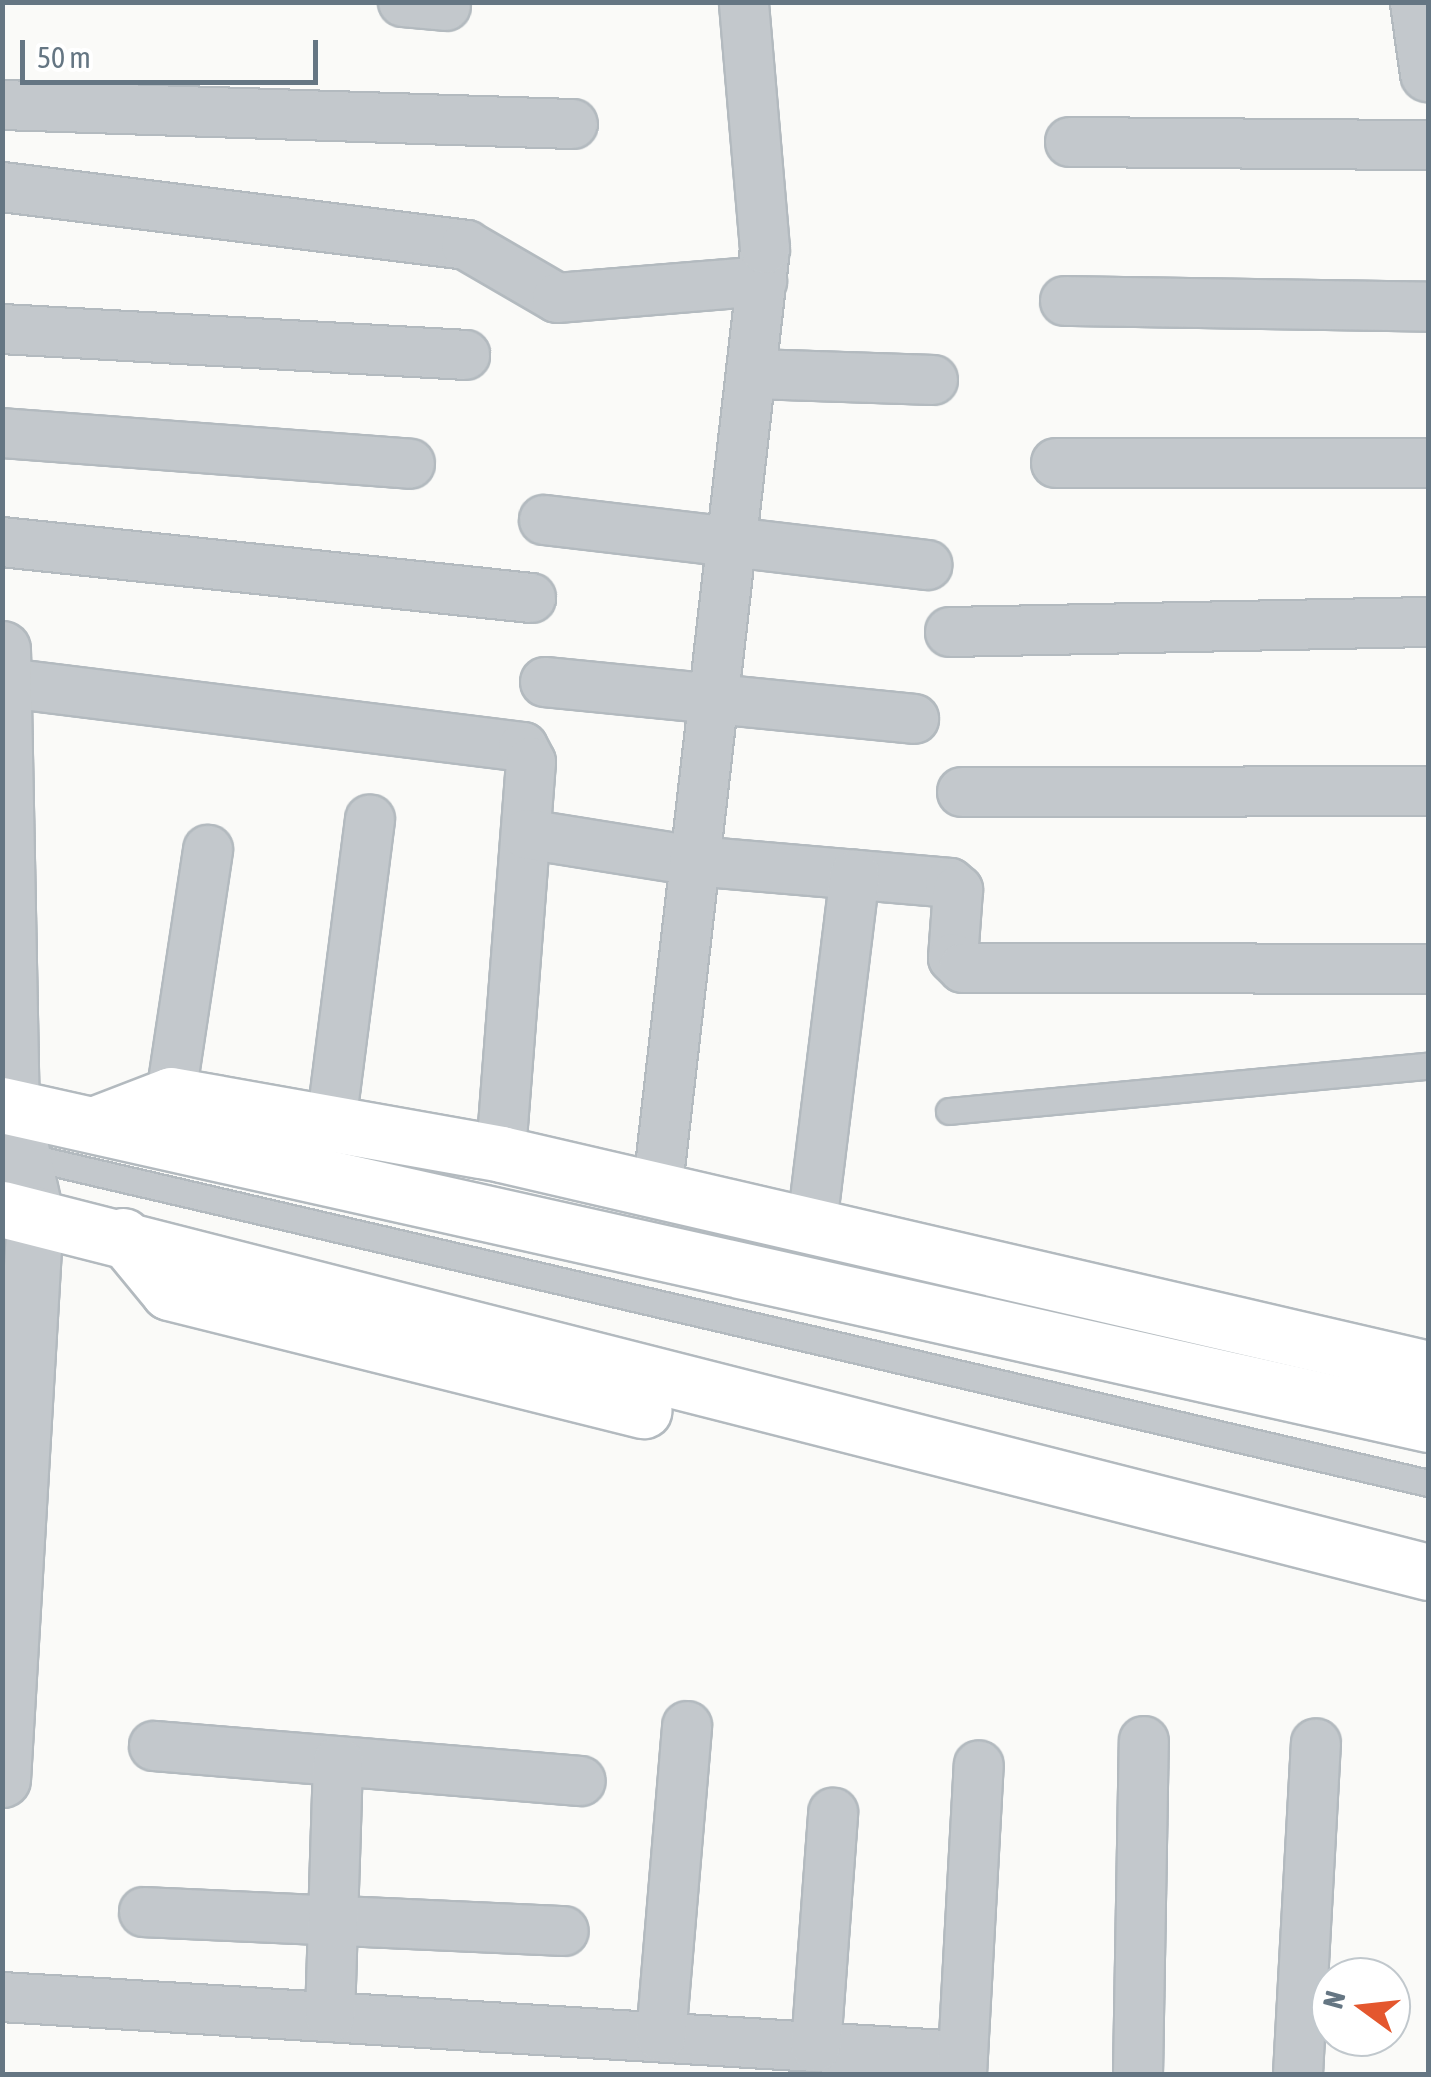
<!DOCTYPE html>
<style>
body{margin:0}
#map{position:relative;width:1431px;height:2077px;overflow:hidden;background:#fafaf8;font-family:"Asap Condensed",sans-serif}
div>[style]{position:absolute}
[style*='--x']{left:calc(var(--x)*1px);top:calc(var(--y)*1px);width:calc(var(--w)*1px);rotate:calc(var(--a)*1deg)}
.roads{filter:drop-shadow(2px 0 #b3babf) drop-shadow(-2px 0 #b3babf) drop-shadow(0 2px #b3babf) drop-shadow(0 -2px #b3babf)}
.service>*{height:25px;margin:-12.5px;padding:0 12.5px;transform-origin:12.5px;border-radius:12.5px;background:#c3c8cc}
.minor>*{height:48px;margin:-24px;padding:0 24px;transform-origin:24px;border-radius:24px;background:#c3c8cc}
.tertiary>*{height:55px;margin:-27.5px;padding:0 27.5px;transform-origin:27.5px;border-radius:27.5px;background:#c3c8cc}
.secondary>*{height:55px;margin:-27.5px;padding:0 27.5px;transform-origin:27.5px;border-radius:27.5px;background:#fff}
span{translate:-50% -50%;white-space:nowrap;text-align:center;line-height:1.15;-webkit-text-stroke:10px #fff;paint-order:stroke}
.frame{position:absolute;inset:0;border:5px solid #657683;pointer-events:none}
.north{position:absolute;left:1311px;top:1957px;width:100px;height:100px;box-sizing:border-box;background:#fff;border:2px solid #c1c8cd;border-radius:50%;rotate:285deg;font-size:28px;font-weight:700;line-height:40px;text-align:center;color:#657683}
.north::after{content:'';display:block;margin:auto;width:35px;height:45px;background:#e4572e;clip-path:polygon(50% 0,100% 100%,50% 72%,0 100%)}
.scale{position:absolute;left:20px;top:40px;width:298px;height:45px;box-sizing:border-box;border:5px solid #657683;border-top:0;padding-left:12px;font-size:30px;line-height:35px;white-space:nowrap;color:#657683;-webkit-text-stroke:8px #fff;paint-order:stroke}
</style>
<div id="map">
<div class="roads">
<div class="service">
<i style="--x:949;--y:1111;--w:481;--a:-5.4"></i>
<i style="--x:21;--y:1155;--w:1445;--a:13.12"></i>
</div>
<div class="minor">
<i style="--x:403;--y:2;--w:43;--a:5.3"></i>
<i style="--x:2;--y:105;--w:571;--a:1.91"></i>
<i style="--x:1070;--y:142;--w:358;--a:0.5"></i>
<i style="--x:2;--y:187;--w:468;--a:7.1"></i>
<i style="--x:466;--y:245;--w:105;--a:30.2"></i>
<i style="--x:557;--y:298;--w:206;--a:-4.7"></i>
<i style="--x:1065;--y:301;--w:363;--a:0.9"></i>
<i style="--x:2;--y:329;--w:464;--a:3.2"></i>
<i style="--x:755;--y:374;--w:178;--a:1.9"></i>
<i style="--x:2;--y:433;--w:409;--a:4.3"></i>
<i style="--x:1056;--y:463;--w:372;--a:0"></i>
<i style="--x:544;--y:520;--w:386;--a:6.7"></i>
<i style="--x:2;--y:542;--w:532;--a:6.04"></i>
<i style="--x:950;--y:632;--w:478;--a:-1.2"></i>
<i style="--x:545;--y:682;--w:371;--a:5.7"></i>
<i style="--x:7;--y:683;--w:520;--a:7.07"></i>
<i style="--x:523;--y:747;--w:17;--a:62"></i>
<i style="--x:531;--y:762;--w:393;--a:94.4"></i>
<i style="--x:962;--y:792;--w:466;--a:-0.1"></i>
<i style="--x:526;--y:834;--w:170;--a:9.1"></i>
<i style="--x:694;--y:861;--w:257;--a:4.9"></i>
<i style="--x:950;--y:883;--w:11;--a:41"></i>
<i style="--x:958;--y:890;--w:68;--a:94.2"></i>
<i style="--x:953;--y:958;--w:14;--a:45"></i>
<i style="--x:963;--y:968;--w:465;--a:0.1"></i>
<i style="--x:171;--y:1095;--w:248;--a:-81.4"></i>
<i style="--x:331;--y:1124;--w:307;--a:-82.7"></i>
<i style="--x:658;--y:1185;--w:942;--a:-83.48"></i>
<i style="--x:765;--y:249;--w:248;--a:-94.9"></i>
<i style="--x:812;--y:1224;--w:352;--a:-83"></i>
<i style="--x:154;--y:1746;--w:428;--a:4.7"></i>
<i style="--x:144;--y:1912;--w:420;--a:2.6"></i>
<i style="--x:2;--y:1997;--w:962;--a:3.52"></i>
<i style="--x:330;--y:2017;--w:256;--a:-88.2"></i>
<i style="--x:661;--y:2037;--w:312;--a:-85.2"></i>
<i style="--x:816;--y:2047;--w:235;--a:-85.8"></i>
<i style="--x:962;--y:2074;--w:309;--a:-86.9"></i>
<i style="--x:1138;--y:2074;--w:333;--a:-89"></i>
<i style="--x:1298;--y:2074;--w:331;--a:-86.9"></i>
</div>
<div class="tertiary">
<i style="--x:1418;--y:2;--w:72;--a:82"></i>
<i style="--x:2;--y:649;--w:458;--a:88.9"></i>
<i style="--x:11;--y:1107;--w:110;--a:77.4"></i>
<i style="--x:35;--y:1214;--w:566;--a:93.34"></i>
</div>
<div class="secondary">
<i style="--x:2;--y:1105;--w:1461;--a:12.61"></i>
<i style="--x:96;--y:1124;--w:80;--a:-21.1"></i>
<i style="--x:171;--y:1095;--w:335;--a:10.1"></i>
<i style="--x:501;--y:1154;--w:952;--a:13.06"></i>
<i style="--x:2;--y:1209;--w:1471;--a:14.28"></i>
<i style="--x:123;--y:1236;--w:72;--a:50.6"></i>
<i style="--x:169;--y:1292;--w:489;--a:14"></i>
</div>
</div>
<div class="frame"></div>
<div class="north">N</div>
<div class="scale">50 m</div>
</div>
